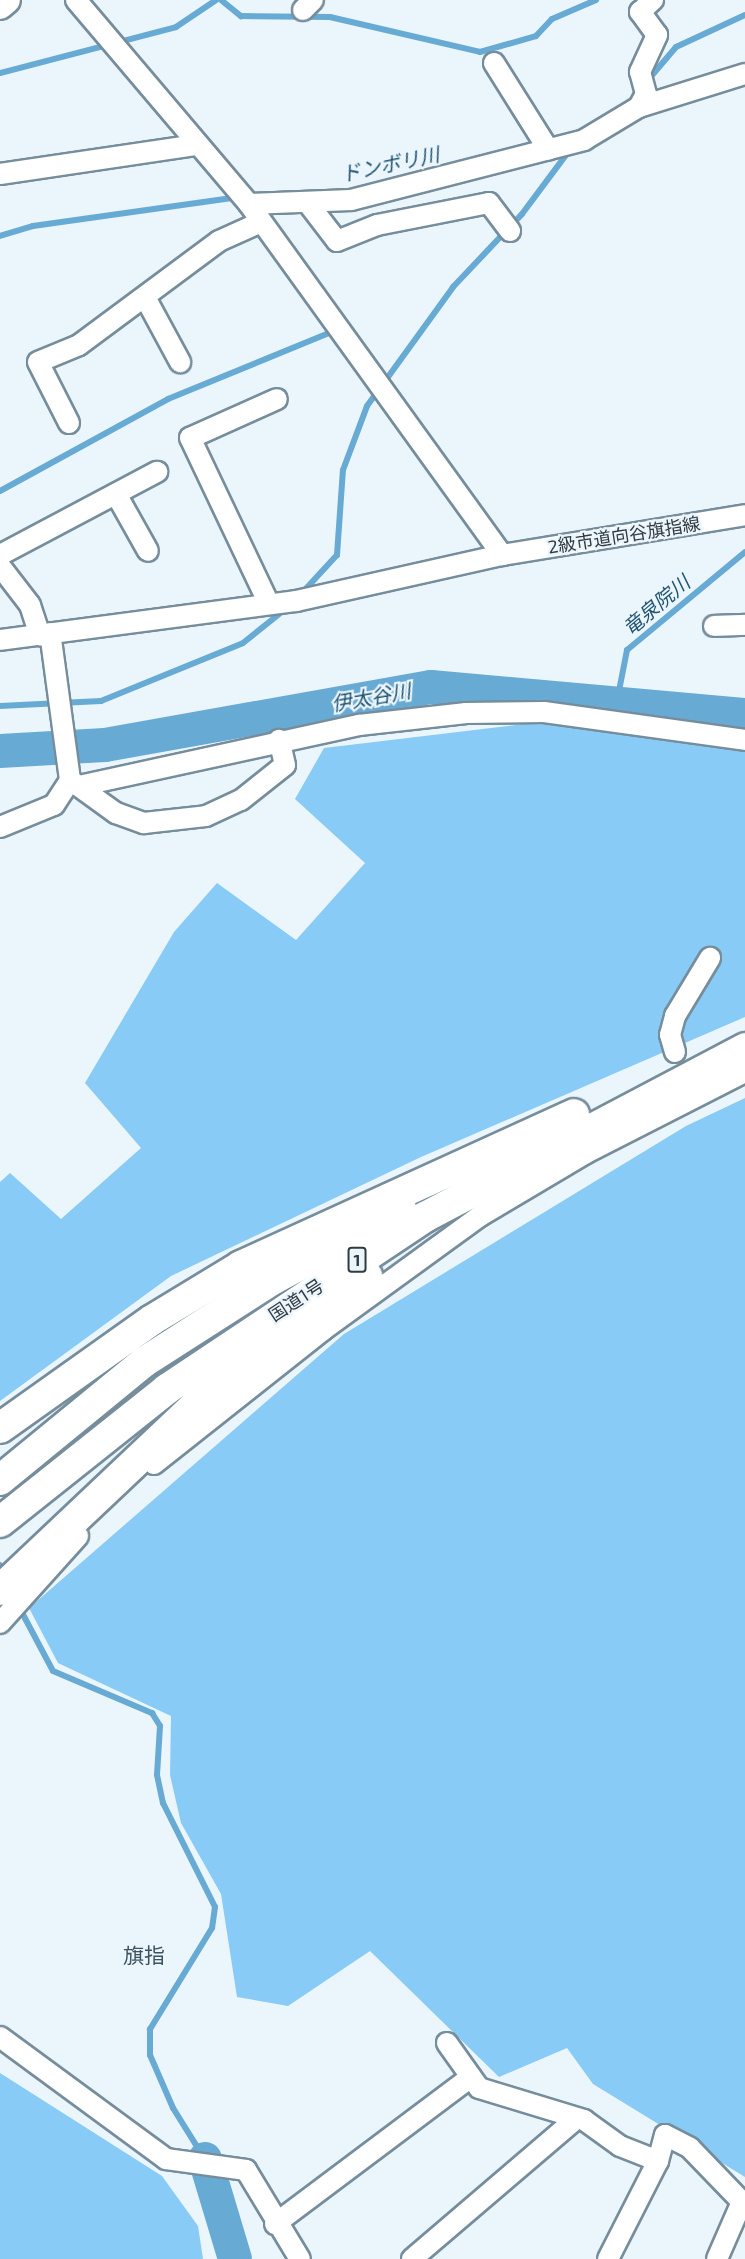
<!DOCTYPE html>
<meta charset="utf-8">
<style>
body{margin:0}
#map{position:relative;width:745px;height:2259px;overflow:hidden;background:#ebf5fc;font-family:"Exo 2","Noto Sans JP",sans-serif}
div>[style]{position:absolute}
[style*='--x']{left:calc(var(--x)*1px);top:calc(var(--y)*1px);width:calc(var(--w)*1px);rotate:calc(var(--a)*1deg)}
.forest>*{inset:0;background:#87cbf6}
.stream>*{height:6px;margin:-3px;padding:0 3px;transform-origin:3px;border-radius:3px;background:#67aad4}
.river>*{height:34px;margin:-17px;padding:0 17px;transform-origin:17px;border-radius:17px;background:#67aad4}
.roads{filter:drop-shadow(2px 0 #768d9c) drop-shadow(-2px 0 #768d9c) drop-shadow(0 2px #768d9c) drop-shadow(0 -2px #768d9c)}
.minor>*{height:20px;margin:-10px;padding:0 10px;transform-origin:10px;border-radius:10px;background:#fff}
.major>*{height:26px;margin:-13px;padding:0 13px;transform-origin:13px;border-radius:13px;background:#fff}
.highway>*{height:30px;margin:-15px;padding:0 15px;transform-origin:15px;border-radius:15px;background:#fff}
span{translate:-50% -50%;white-space:nowrap;text-align:center;line-height:1.15;-webkit-text-stroke:4.5px #ebf5fc;paint-order:stroke}
.shield-label span{padding:2px 4px;background:#ebf5fc;border:2px solid;border-radius:4px;-webkit-text-stroke-width:0}
.shield-label{font-size:16px;color:#313a41;font-weight:700}
.street-label{font-size:18px;color:#313a41}
.water-label{font-size:20px;color:#205471;font-style:italic}
.quarter-label{font-size:21px;color:#3e5362}
</style>
<div id="map">
<div class="forest">
<i style="clip-path:polygon(566px 719px,745px 741px,745px 1017px,421px 1157px,171px 1276px,0 1401px,0 1182px,10px 1173px,61px 1219px,141px 1148px,85px 1083px,174px 932px,217px 883px,296px 940px,365px 863px,295px 799px,324px 748px)"></i>
<i style="clip-path:polygon(745px 1098px,745px 2177px,593px 2084px,567px 2048px,499px 2077px,370px 1951px,288px 2006px,237px 1997px,221px 1894px,181px 1823px,170px 1775px,171px 1716px,58px 1663px,29px 1608px,344px 1334px,686px 1126px)"></i>
<i style="clip-path:polygon(0 2073px,162px 2176px,198px 2226px,203px 2259px,0 2259px)"></i>
</div>
<div class="stream">
<i style="--x:221;--y:0;--w:26;--a:39"></i>
<i style="--x:241;--y:16;--w:89;--a:0.6"></i>
<i style="--x:330;--y:17;--w:154;--a:13.1"></i>
<i style="--x:480;--y:52;--w:58;--a:-15.9"></i>
<i style="--x:536;--y:36;--w:23;--a:-47"></i>
<i style="--x:552;--y:19;--w:48;--a:-23.4"></i>
<i style="--x:0;--y:73;--w:182;--a:-14.6"></i>
<i style="--x:176;--y:27;--w:48;--a:-34"></i>
<i style="--x:648;--y:80;--w:43;--a:-49.7"></i>
<i style="--x:676;--y:47;--w:76;--a:-24.9"></i>
<i style="--x:0;--y:236;--w:34;--a:-17"></i>
<i style="--x:33;--y:226;--w:208;--a:-8"></i>
<i style="--x:0;--y:491;--w:192;--a:-28.7"></i>
<i style="--x:168;--y:399;--w:174;--a:-22.3"></i>
<i style="--x:301;--y:594;--w:53;--a:-47.3"></i>
<i style="--x:337;--y:555;--w:85;--a:-86"></i>
<i style="--x:343;--y:470;--w:68;--a:-69.4"></i>
<i style="--x:367;--y:406;--w:147;--a:-54.1"></i>
<i style="--x:453;--y:287;--w:100;--a:-46.6"></i>
<i style="--x:522;--y:214;--w:79;--a:-53.3"></i>
<i style="--x:617;--y:701;--w:52;--a:-78.9"></i>
<i style="--x:627;--y:650;--w:153;--a:-39.7"></i>
<i style="--x:0;--y:706;--w:101;--a:-2.8"></i>
<i style="--x:101;--y:701;--w:153;--a:-22.2"></i>
<i style="--x:243;--y:643;--w:58;--a:-38.7"></i>
<i style="--x:0;--y:1565;--w:12;--a:66"></i>
<i style="--x:19;--y:1607;--w:72;--a:62"></i>
<i style="--x:53;--y:1671;--w:108;--a:23"></i>
<i style="--x:152;--y:1713;--w:15;--a:58"></i>
<i style="--x:160;--y:1726;--w:49;--a:93.5"></i>
<i style="--x:157;--y:1775;--w:29;--a:78"></i>
<i style="--x:163;--y:1803;--w:116;--a:63.4"></i>
<i style="--x:215;--y:1907;--w:21;--a:98"></i>
<i style="--x:212;--y:1928;--w:119;--a:121.5"></i>
<i style="--x:150;--y:2029;--w:26;--a:90"></i>
<i style="--x:150;--y:2055;--w:58;--a:66.5"></i>
<i style="--x:173;--y:2108;--w:62;--a:58.1"></i>
</div>
<div class="river">
<i style="--x:0;--y:751;--w:105;--a:-3.3"></i>
<i style="--x:105;--y:745;--w:331;--a:-10.1"></i>
<i style="--x:431;--y:687;--w:315;--a:5.1"></i>
<i style="--x:205;--y:2159;--w:104;--a:73.3"></i>
</div>
<div class="roads">
<div class="minor">
<i style="--x:76;--y:0;--w:267;--a:49.7"></i>
<i style="--x:249;--y:204;--w:433;--a:54.2"></i>
<i style="--x:303;--y:10;--w:14;--a:-45"></i>
<i style="--x:494;--y:63;--w:102;--a:57.9"></i>
<i style="--x:639;--y:107;--w:111;--a:-17.3"></i>
<i style="--x:0;--y:174;--w:199;--a:-8.4"></i>
<i style="--x:307;--y:202;--w:49;--a:52.4"></i>
<i style="--x:337;--y:241;--w:43;--a:-21.8"></i>
<i style="--x:377;--y:225;--w:114;--a:-11.1"></i>
<i style="--x:489;--y:203;--w:35;--a:53"></i>
<i style="--x:249;--y:204;--w:102;--a:-2.2"></i>
<i style="--x:351;--y:200;--w:241;--a:-14.4"></i>
<i style="--x:584;--y:140;--w:64;--a:-31"></i>
<i style="--x:639;--y:107;--w:15;--a:-62"></i>
<i style="--x:646;--y:94;--w:23;--a:-105"></i>
<i style="--x:640;--y:72;--w:41;--a:-65.3"></i>
<i style="--x:657;--y:35;--w:29;--a:-126"></i>
<i style="--x:640;--y:12;--w:18;--a:-43"></i>
<i style="--x:146;--y:299;--w:72;--a:61.6"></i>
<i style="--x:69;--y:423;--w:68;--a:-116.9"></i>
<i style="--x:38;--y:362;--w:44;--a:-22.5"></i>
<i style="--x:79;--y:345;--w:174;--a:-36.6"></i>
<i style="--x:219;--y:241;--w:46;--a:-24.3"></i>
<i style="--x:116;--y:494;--w:65;--a:60.7"></i>
<i style="--x:0;--y:555;--w:178;--a:-27.9"></i>
<i style="--x:0;--y:566;--w:49;--a:52.4"></i>
<i style="--x:30;--y:605;--w:32;--a:72"></i>
<i style="--x:269;--y:604;--w:184;--a:-115.4"></i>
<i style="--x:190;--y:438;--w:95;--a:-24.1"></i>
<i style="--x:714;--y:626;--w:31;--a:-2"></i>
<i style="--x:0;--y:640;--w:299;--a:-7.5"></i>
<i style="--x:296;--y:601;--w:211;--a:-12.6"></i>
<i style="--x:502;--y:555;--w:246;--a:-9.3"></i>
<i style="--x:70;--y:780;--w:57;--a:35.7"></i>
<i style="--x:116;--y:813;--w:30;--a:20"></i>
<i style="--x:144;--y:823;--w:62;--a:-6.4"></i>
<i style="--x:206;--y:816;--w:38;--a:-25"></i>
<i style="--x:241;--y:800;--w:56;--a:-38.5"></i>
<i style="--x:285;--y:765;--w:26;--a:-103"></i>
<i style="--x:79;--y:786;--w:287;--a:-12.3"></i>
<i style="--x:359;--y:725;--w:108;--a:-6.4"></i>
<i style="--x:466;--y:713;--w:78;--a:-0.7"></i>
<i style="--x:544;--y:712;--w:203;--a:7.9"></i>
<i style="--x:0;--y:827;--w:58;--a:-22.2"></i>
<i style="--x:54;--y:805;--w:30;--a:-57"></i>
<i style="--x:70;--y:780;--w:148;--a:-97.7"></i>
<i style="--x:675;--y:1052;--w:18;--a:-106"></i>
<i style="--x:670;--y:1035;--w:20;--a:-75"></i>
<i style="--x:675;--y:1016;--w:68;--a:-58.9"></i>
<i style="--x:154;--y:1464;--w:216;--a:-38.4"></i>
<i style="--x:323;--y:1330;--w:194;--a:-36"></i>
<i style="--x:480;--y:1216;--w:123;--a:-30.7"></i>
<i style="--x:586;--y:1153;--w:178;--a:-27"></i>
<i style="--x:0;--y:1623;--w:117;--a:-48.1"></i>
<i style="--x:0;--y:2037;--w:206;--a:36.3"></i>
<i style="--x:166;--y:2159;--w:81;--a:7.8"></i>
<i style="--x:246;--y:2170;--w:104;--a:58.8"></i>
<i style="--x:447;--y:2043;--w:55;--a:54.6"></i>
<i style="--x:479;--y:2088;--w:110;--a:16.9"></i>
<i style="--x:584;--y:2120;--w:44;--a:35.8"></i>
<i style="--x:620;--y:2146;--w:41;--a:21.5"></i>
<i style="--x:658;--y:2161;--w:27;--a:-75"></i>
<i style="--x:665;--y:2135;--w:28;--a:27"></i>
<i style="--x:690;--y:2148;--w:79;--a:46"></i>
<i style="--x:275;--y:2224;--w:245;--a:-36.9"></i>
<i style="--x:412;--y:2259;--w:216;--a:-40.5"></i>
<i style="--x:608;--y:2259;--w:110;--a:-63"></i>
<i style="--x:717;--y:2259;--w:60;--a:-66.4"></i>
</div>
<div class="major">
<i style="--x:0;--y:6;--w:9;--a:-41"></i>
</div>
<div class="highway">
<i style="--x:0;--y:1428;--w:186;--a:-35.4"></i>
<i style="--x:152;--y:1320;--w:104;--a:-31.2"></i>
<i style="--x:241;--y:1266;--w:366;--a:-24.5"></i>
<i style="--x:0;--y:1480;--w:186;--a:-39.3"></i>
<i style="--x:144;--y:1362;--w:154;--a:-32.6"></i>
<i style="--x:274;--y:1279;--w:145;--a:-28.3"></i>
<i style="--x:0;--y:1522;--w:213;--a:-38.5"></i>
<i style="--x:167;--y:1389;--w:310;--a:-33.7"></i>
<i style="--x:425;--y:1217;--w:362;--a:-27.8"></i>
<i style="--x:0;--y:1590;--w:271;--a:-43.4"></i>
<i style="--x:197;--y:1404;--w:213;--a:-37"></i>
</div>
</div>
<div class="shield-label">
<span style="left:357px;top:1260px">1</span>
</div>
<div class="street-label">
<span style="left:624px;top:535px;rotate:-9deg">2級市道向谷旗指線</span>
<span style="left:296px;top:1300px;rotate:-33deg">国道1号</span>
</div>
<div class="water-label">
<span style="left:390px;top:164px;rotate:-12deg">ドンボリ川</span>
<span style="left:656px;top:605px;rotate:-40deg">竜泉院川</span>
<span style="left:371px;top:697px;rotate:-10deg">伊太谷川</span>
</div>
<div class="quarter-label">
<span style="left:144px;top:1955px">旗指</span>
</div>
</div>
